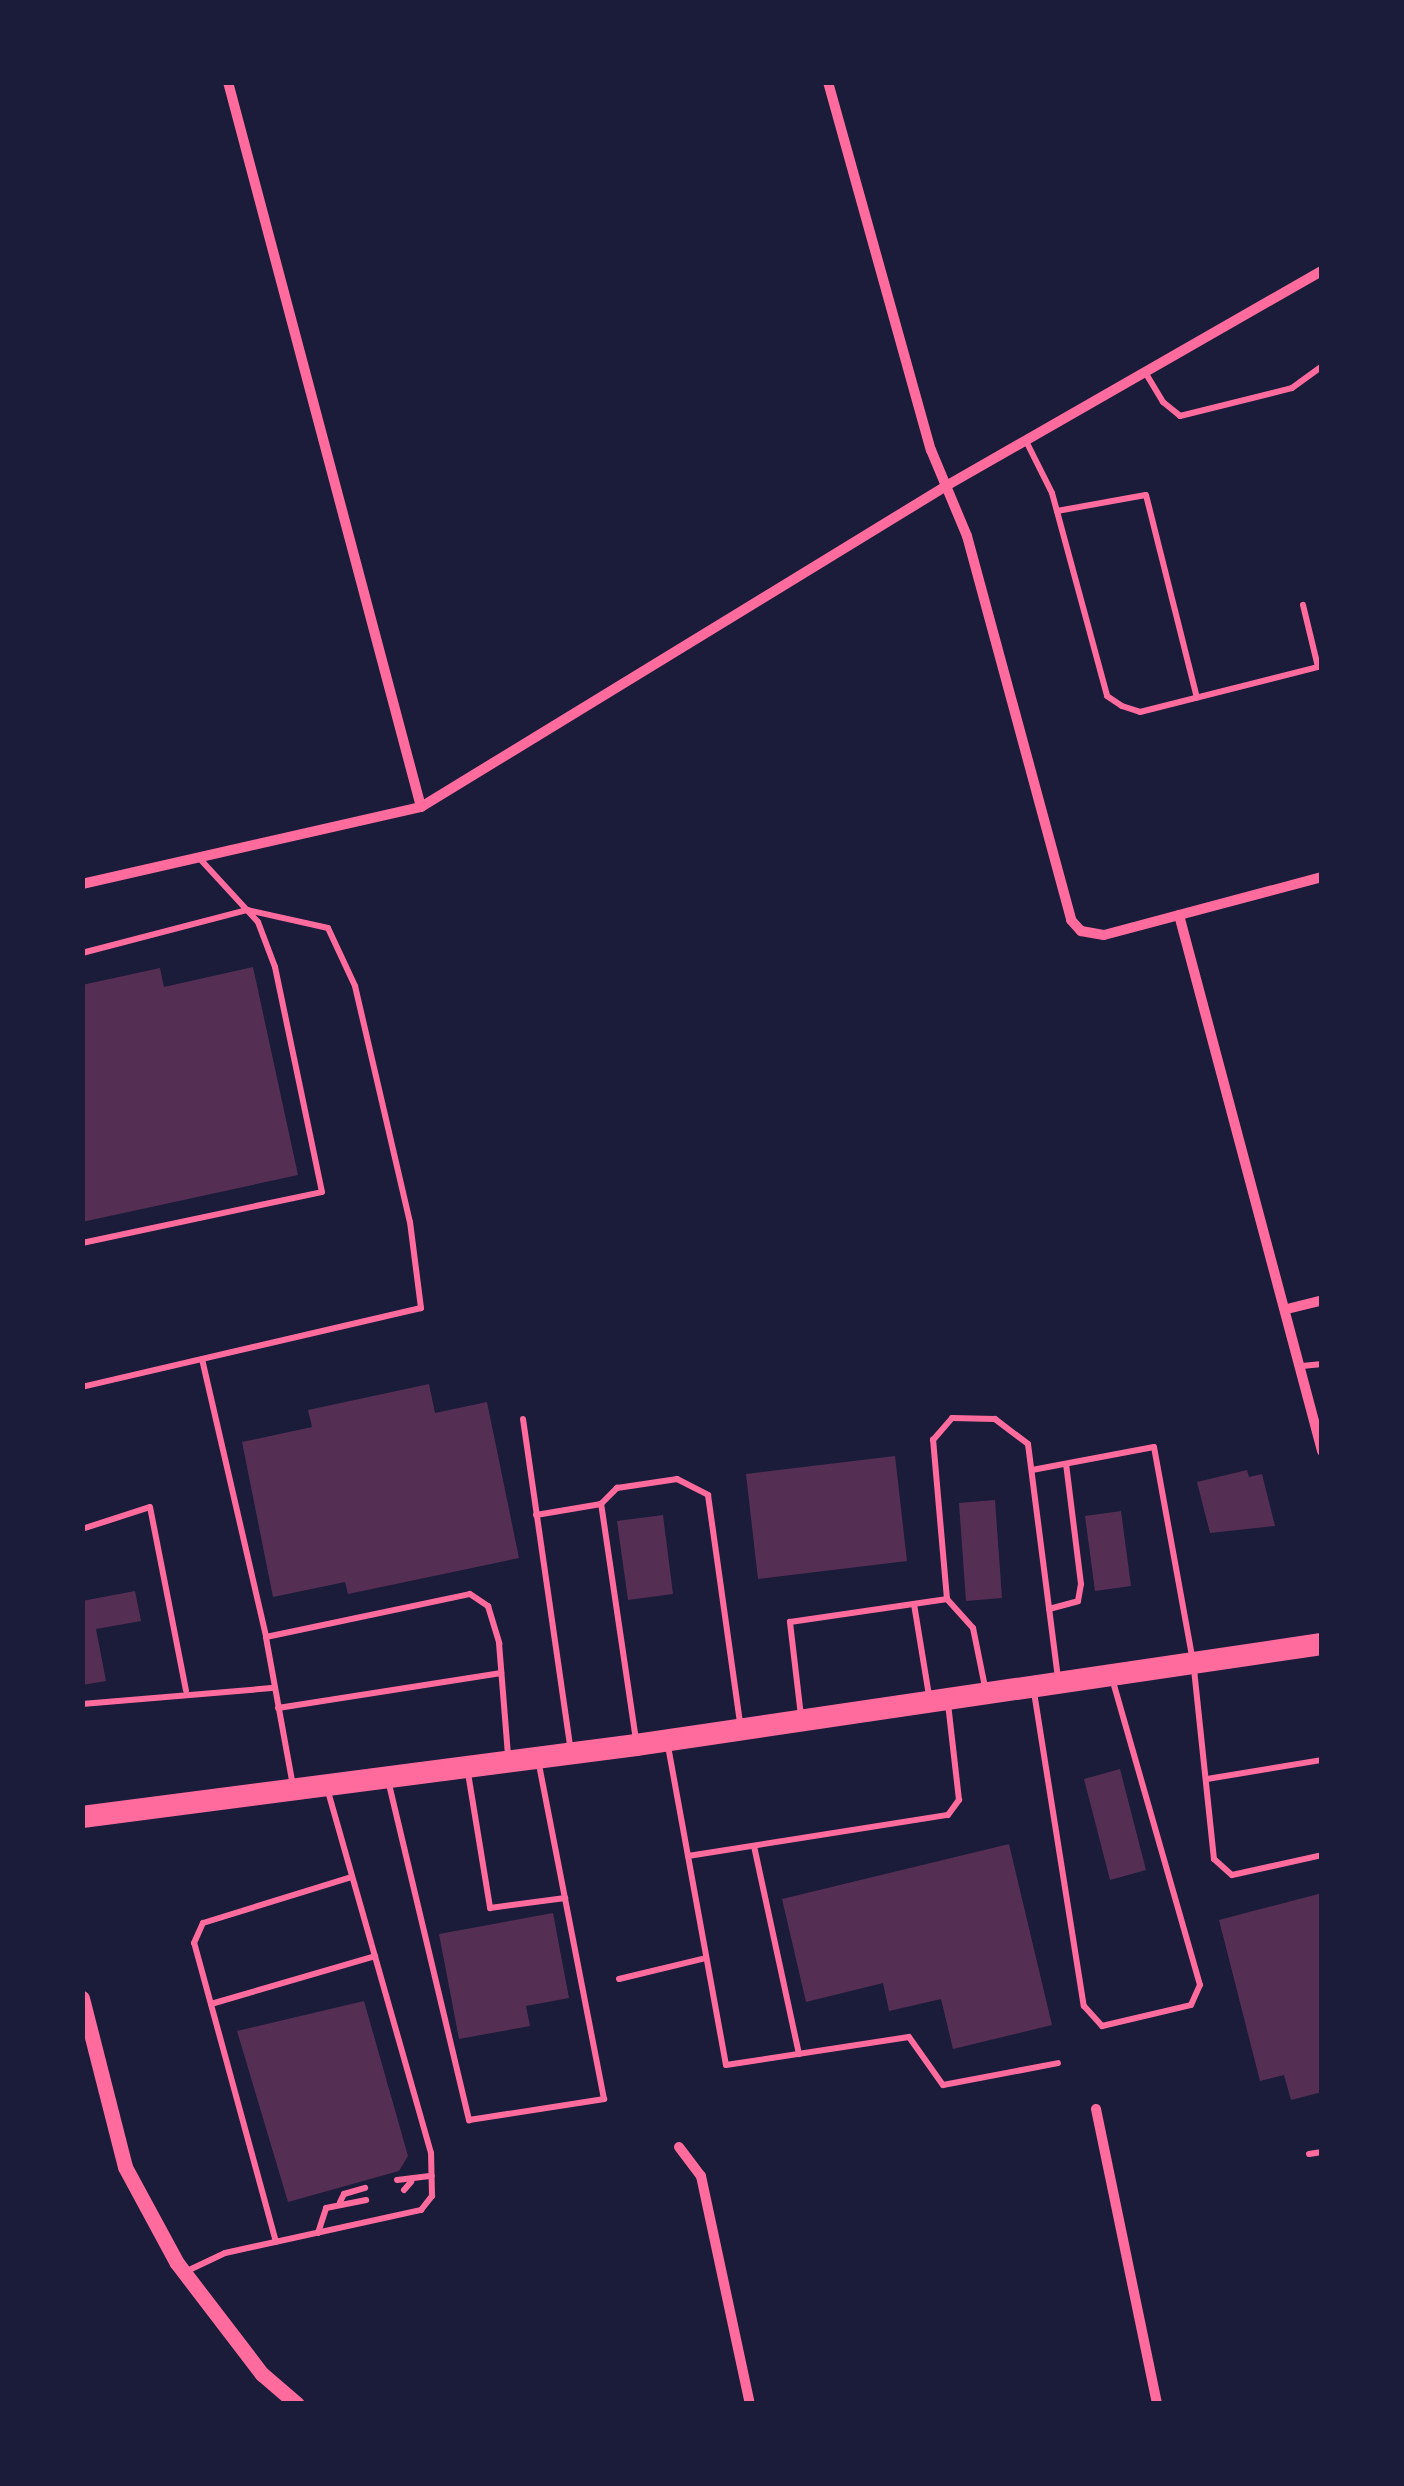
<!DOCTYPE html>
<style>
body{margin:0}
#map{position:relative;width:1404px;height:2486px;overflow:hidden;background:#1b1b3a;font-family:"Fira Sans Condensed",sans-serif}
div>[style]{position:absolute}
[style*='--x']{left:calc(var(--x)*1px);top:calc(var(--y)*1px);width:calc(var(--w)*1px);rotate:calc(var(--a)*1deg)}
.building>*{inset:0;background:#542f53}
.service>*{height:6px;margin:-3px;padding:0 3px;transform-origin:3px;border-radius:3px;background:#ff6b9d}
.minor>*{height:10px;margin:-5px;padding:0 5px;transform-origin:5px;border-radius:5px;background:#ff6b9d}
.tertiary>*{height:15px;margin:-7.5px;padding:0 7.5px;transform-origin:7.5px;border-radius:7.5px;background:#ff6b9d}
.trunk>*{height:22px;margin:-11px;padding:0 11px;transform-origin:11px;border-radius:11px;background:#ff6b9d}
span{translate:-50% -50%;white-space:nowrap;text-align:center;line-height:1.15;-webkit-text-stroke:10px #1b1b3a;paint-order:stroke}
.frame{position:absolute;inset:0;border:85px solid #1b1b3a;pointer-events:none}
</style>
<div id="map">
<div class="building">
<i style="clip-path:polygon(253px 967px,298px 1175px,82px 1222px,82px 985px,160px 968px,164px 987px)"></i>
<i style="clip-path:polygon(429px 1384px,435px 1413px,487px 1402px,519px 1558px,348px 1594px,345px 1582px,273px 1597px,242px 1442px,312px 1427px,308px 1410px)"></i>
<i style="clip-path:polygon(895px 1456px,907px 1561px,758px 1579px,746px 1474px)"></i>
<i style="clip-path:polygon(1247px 1470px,1249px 1477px,1262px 1474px,1275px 1526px,1210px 1533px,1197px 1482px)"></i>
<i style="clip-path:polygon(995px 1500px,1002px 1598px,966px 1601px,959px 1503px)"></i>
<i style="clip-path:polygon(1121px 1511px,1131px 1586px,1095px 1591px,1085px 1516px)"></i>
<i style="clip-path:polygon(663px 1515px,673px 1594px,628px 1600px,617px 1521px)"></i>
<i style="clip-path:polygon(135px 1591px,141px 1621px,96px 1629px,106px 1681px,82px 1685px,82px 1601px)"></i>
<i style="clip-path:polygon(1120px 1769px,1146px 1870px,1110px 1880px,1084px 1779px)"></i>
<i style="clip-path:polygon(1009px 1844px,1052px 2025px,953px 2049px,941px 1999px,889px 2011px,883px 1983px,806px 2002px,782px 1899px)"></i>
<i style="clip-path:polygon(1322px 1893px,1322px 2092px,1291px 2100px,1284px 2075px,1260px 2081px,1219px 1920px)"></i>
<i style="clip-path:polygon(553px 1913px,569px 1998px,526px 2006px,530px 2026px,459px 2039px,439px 1934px)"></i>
<i style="clip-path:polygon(364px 2001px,408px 2156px,399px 2171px,288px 2202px,237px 2031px)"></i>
</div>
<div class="service">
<i style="--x:1145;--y:372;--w:35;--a:59"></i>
<i style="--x:1163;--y:402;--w:22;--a:39"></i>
<i style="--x:1180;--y:416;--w:115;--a:-14"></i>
<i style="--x:1292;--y:388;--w:37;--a:-36"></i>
<i style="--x:1026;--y:441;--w:58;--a:63.4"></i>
<i style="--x:1052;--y:493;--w:210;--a:74.8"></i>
<i style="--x:1107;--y:696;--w:18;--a:34"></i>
<i style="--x:1122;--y:706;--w:19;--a:18"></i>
<i style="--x:1140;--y:712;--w:184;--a:-14.2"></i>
<i style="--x:1318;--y:667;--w:64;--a:-103.6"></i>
<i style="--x:1057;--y:511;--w:90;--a:-10.2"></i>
<i style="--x:1146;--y:495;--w:209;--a:75.9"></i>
<i style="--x:82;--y:953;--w:171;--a:-14.6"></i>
<i style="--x:247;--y:910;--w:83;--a:12.5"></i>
<i style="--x:328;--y:928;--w:64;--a:65"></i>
<i style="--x:355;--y:986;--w:242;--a:76.9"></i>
<i style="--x:410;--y:1222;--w:87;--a:82.7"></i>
<i style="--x:421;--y:1308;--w:348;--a:166.9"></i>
<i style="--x:82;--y:1243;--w:245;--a:-12"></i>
<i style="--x:322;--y:1192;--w:230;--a:-101.8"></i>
<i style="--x:275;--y:967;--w:48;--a:-110.7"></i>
<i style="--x:258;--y:922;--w:86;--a:-132.6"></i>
<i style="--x:202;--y:1359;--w:285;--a:77"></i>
<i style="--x:1302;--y:1366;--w:20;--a:-6"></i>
<i style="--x:523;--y:1419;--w:335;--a:81.8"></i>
<i style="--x:1032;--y:1470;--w:124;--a:-10.7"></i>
<i style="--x:1154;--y:1447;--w:213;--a:79.7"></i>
<i style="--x:536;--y:1515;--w:66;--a:-9.6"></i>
<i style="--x:82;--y:1529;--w:71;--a:-17.9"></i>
<i style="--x:150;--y:1507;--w:187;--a:78.9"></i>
<i style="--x:914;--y:1604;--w:93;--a:80.7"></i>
<i style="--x:1049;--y:1609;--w:30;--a:-15"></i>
<i style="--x:1078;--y:1601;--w:17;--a:-80"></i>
<i style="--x:1081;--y:1584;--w:121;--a:-97.1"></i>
<i style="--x:1194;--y:1669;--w:191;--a:84"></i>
<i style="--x:1214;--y:1859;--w:24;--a:42"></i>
<i style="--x:1232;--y:1875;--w:92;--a:-12.5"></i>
<i style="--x:985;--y:1687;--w:60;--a:-101.5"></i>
<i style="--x:973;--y:1628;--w:39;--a:-132"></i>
<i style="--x:947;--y:1599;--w:160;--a:-95"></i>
<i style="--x:933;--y:1440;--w:29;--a:-49"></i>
<i style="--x:952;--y:1418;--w:43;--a:1.3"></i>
<i style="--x:995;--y:1419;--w:41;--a:37.1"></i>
<i style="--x:1028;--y:1444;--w:236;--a:82.7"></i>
<i style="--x:1034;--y:1692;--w:318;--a:81"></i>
<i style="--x:1084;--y:2006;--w:27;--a:48"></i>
<i style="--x:1102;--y:2026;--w:91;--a:-13.3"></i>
<i style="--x:1191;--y:2005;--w:22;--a:-66"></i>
<i style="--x:1200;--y:1985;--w:318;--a:-106"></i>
<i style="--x:82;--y:1704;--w:193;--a:-4.8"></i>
<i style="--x:278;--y:1708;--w:226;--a:-8.9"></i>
<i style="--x:801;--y:1716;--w:95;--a:-96.7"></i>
<i style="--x:790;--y:1622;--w:159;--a:-8.3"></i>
<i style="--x:636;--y:1740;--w:239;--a:-98.4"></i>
<i style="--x:601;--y:1504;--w:23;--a:-45"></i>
<i style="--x:617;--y:1488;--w:61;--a:-8.5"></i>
<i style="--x:677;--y:1479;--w:35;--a:27"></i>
<i style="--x:708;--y:1495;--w:230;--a:82"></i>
<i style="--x:668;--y:1746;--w:324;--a:79.7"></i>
<i style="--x:726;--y:2065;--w:185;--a:-8.7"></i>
<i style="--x:909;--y:2037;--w:59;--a:54.7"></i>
<i style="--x:943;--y:2085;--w:117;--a:-10.8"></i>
<i style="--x:468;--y:1773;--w:137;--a:80.7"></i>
<i style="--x:490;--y:1908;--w:76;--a:-7.6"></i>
<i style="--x:1207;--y:1779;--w:117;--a:-9.4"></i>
<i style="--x:388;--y:1780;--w:350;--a:76.6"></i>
<i style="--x:469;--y:2120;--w:137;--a:-8.8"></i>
<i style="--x:604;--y:2099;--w:341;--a:-101"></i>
<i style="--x:293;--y:1786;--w:151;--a:-100.3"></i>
<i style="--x:266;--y:1637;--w:208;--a:-11.9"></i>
<i style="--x:470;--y:1594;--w:22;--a:34"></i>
<i style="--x:488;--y:1606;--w:39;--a:73"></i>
<i style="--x:499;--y:1643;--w:112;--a:85.4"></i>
<i style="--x:754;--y:1846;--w:213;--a:77.8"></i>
<i style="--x:688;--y:1856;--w:263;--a:-9"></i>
<i style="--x:948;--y:1815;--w:19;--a:-54"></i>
<i style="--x:959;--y:1800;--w:97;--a:-96.5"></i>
<i style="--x:619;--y:1979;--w:89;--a:-13.6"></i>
<i style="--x:211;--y:2004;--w:171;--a:-16.3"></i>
<i style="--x:1309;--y:2154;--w:13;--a:-9"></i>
<i style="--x:397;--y:2180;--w:35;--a:-7"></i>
<i style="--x:404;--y:2190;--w:11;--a:-49"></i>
<i style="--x:340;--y:2202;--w:9;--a:-63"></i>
<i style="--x:344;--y:2194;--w:22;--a:-16"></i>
<i style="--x:318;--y:2233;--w:26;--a:-72"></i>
<i style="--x:326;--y:2208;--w:41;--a:-11.3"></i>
<i style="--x:276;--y:2242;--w:310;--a:-105.3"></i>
<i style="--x:194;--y:1943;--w:22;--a:-66"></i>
<i style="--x:203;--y:1923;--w:156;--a:-17.2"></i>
<i style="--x:187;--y:2271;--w:42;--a:-25.3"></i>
<i style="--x:225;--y:2253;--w:201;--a:-12.4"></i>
<i style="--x:421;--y:2210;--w:18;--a:-52"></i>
<i style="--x:432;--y:2196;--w:43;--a:-91.3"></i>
<i style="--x:431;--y:2153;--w:379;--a:-105.9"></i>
</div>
<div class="minor">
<i style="--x:228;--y:82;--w:750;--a:75.09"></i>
<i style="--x:828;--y:82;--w:382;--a:74.4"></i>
<i style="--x:931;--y:450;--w:93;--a:67.3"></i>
<i style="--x:967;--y:536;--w:398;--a:74.8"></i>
<i style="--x:1071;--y:920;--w:15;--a:48"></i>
<i style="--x:1081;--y:931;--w:23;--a:10"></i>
<i style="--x:1104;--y:935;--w:226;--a:-14.9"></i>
<i style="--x:82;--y:884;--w:348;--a:-12.8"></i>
<i style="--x:421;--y:807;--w:615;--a:-31.44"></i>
<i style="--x:946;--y:486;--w:433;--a:-29.8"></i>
<i style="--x:1179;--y:915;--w:555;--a:75.06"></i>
<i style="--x:1287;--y:1309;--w:36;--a:-14"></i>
<i style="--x:1096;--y:2109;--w:301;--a:78.3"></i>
<i style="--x:679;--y:2147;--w:36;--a:53"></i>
<i style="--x:701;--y:2176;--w:233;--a:77.9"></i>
</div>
<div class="tertiary">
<i style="--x:82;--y:1998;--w:174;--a:75.7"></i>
<i style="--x:125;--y:2167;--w:109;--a:61.6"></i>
<i style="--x:177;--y:2263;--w:140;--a:52.6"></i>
<i style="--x:262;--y:2374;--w:46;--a:40.6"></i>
</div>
<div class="trunk">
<i style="--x:82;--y:1817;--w:559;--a:-7.4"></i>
<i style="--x:636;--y:1745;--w:693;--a:-8.38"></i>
</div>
<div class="frame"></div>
</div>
